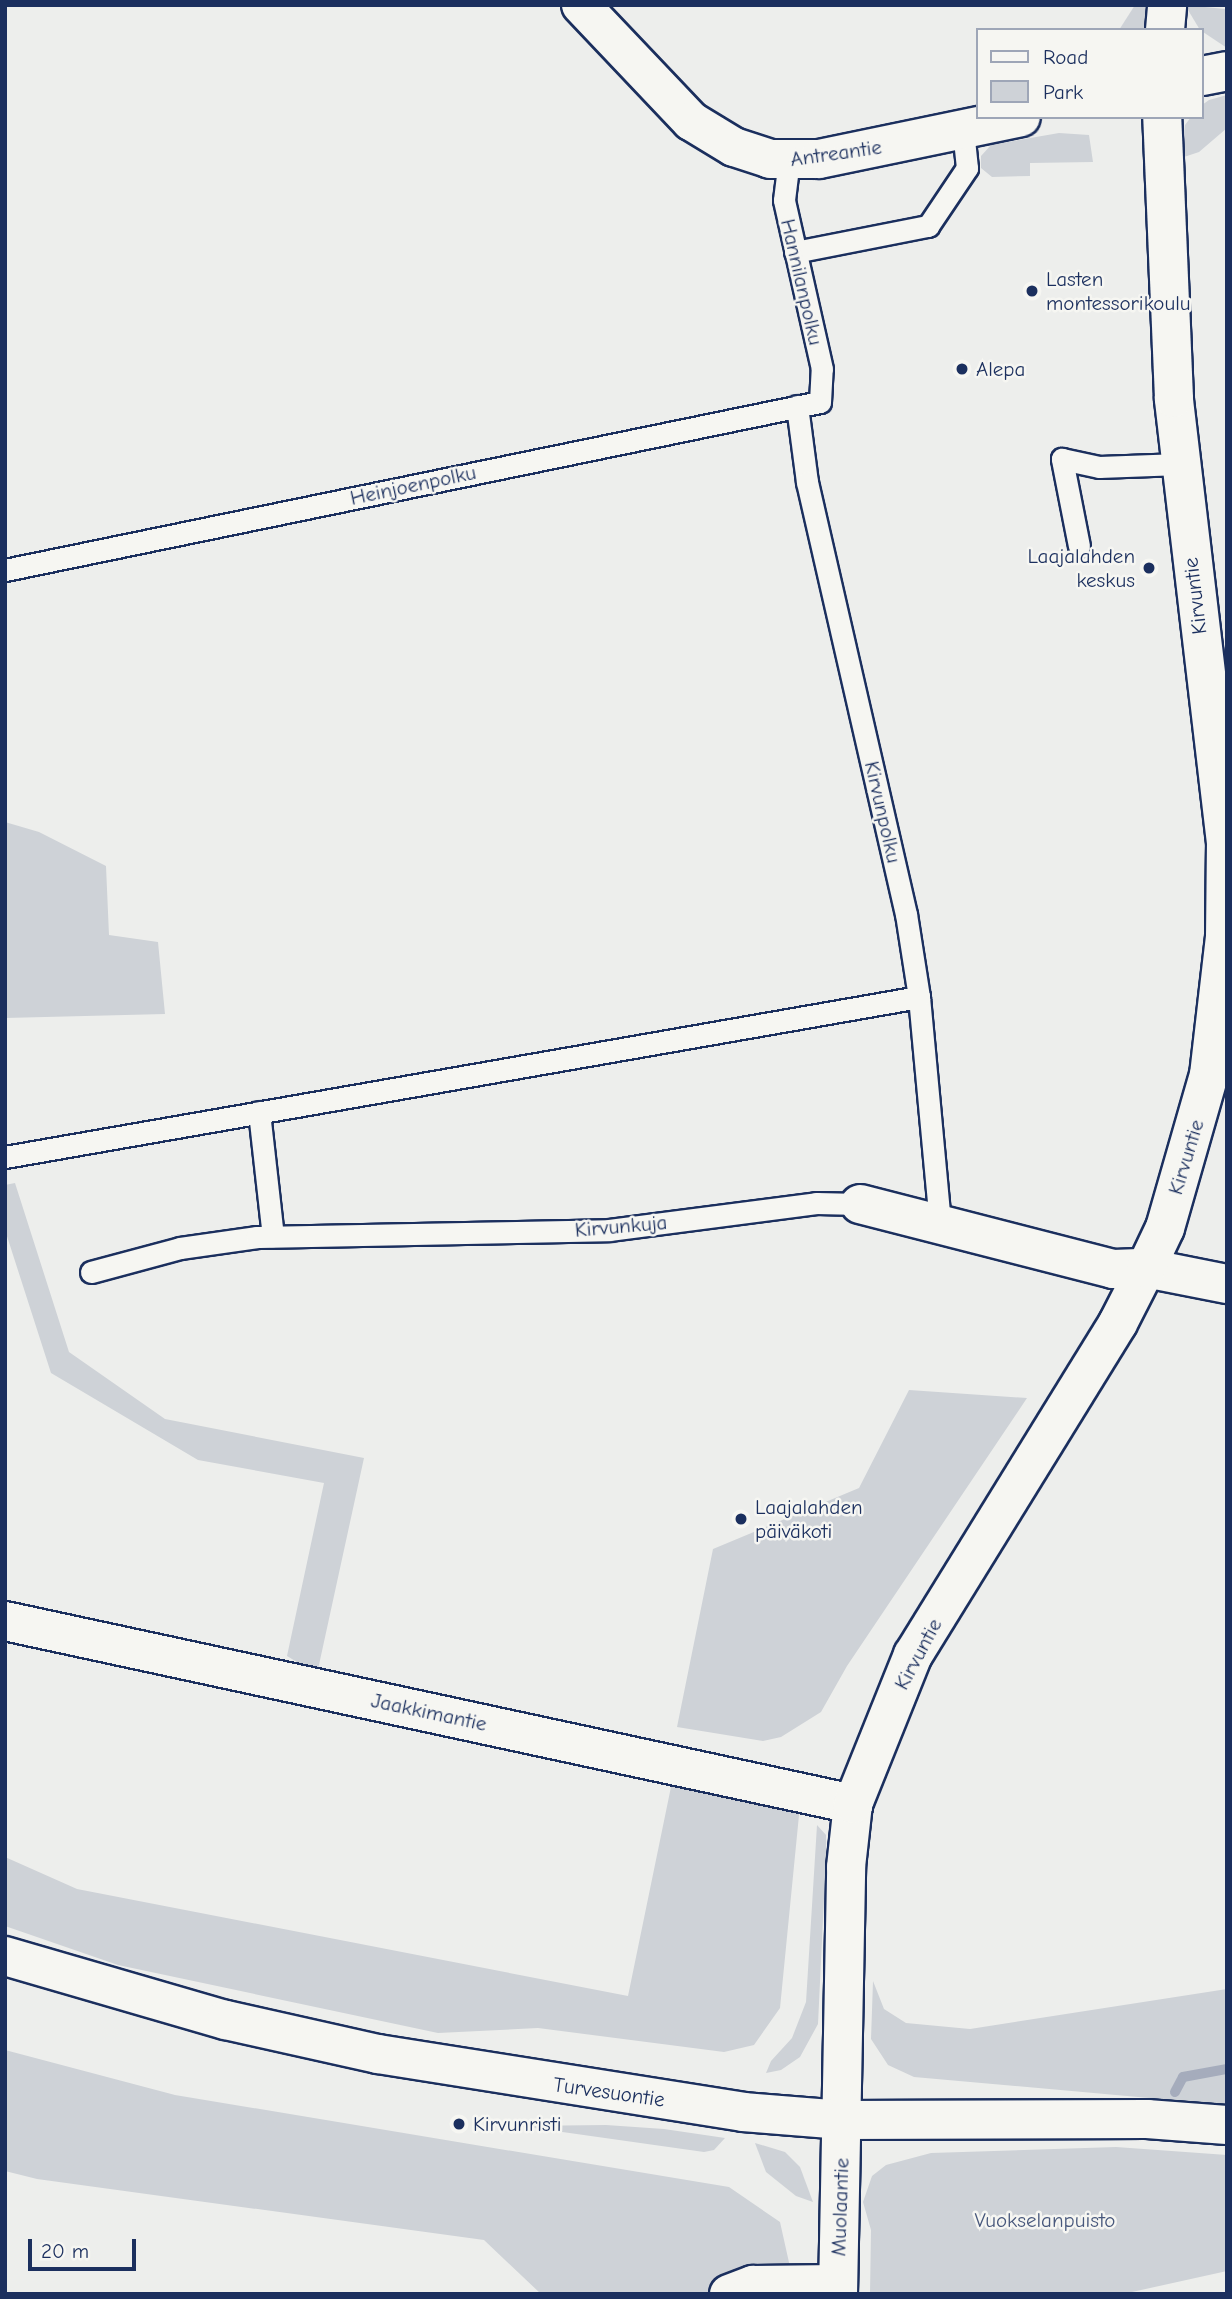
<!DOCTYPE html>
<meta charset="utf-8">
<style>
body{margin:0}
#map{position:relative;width:1232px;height:2299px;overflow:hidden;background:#edeeec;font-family:"Comic Neue",sans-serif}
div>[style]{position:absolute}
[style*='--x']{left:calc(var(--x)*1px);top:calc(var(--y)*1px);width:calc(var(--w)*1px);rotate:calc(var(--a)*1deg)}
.green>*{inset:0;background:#ced2d7}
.stream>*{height:10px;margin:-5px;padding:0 5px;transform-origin:5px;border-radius:5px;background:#a5acbc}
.roads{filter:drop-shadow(2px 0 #1b2f5e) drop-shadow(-2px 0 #1b2f5e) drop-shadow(0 2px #1b2f5e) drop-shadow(0 -2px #1b2f5e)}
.lane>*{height:21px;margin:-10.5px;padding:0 10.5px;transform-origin:10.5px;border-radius:10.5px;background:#f6f6f2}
.street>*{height:38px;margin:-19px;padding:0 19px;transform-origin:19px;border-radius:19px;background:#f6f6f2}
.secondary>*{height:38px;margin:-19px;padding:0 19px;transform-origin:19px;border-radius:19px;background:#f6f6f2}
.primary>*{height:38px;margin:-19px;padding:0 19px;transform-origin:19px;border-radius:19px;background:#f6f6f2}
.dots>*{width:19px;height:19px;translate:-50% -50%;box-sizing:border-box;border:4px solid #f6f6f2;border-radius:50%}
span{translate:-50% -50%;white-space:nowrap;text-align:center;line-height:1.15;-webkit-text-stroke:5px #f6f6f2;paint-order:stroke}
.street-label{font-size:21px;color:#1b2f5e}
.poi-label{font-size:21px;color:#1b2f5e}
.left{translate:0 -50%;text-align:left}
.right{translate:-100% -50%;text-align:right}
.park-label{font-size:21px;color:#48587c}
.frame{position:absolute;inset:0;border:7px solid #1b2f5e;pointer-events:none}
.legend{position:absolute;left:976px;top:28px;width:228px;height:91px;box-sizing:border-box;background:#f6f6f2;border:2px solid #9ea6b7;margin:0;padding:9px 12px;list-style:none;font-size:21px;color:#1b2f5e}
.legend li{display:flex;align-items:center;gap:14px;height:35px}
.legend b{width:35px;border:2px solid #9ea6b7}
.scale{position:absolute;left:28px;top:2239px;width:108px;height:32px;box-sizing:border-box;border:4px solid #1b2f5e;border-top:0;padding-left:9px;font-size:21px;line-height:24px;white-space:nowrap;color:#1b2f5e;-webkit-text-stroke:5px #f6f6f2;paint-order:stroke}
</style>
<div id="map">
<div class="green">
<i style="clip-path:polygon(1135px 5px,1146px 5px,1145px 30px,1119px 30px)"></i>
<i style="clip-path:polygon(1185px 5px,1225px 9px,1227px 48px,1200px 30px)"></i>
<i style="clip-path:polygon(1227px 95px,1227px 128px,1199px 152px,1181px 158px,1185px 125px,1191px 117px,1202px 117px,1202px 105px,1209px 100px)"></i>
<i style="clip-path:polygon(1059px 133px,1089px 135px,1093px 162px,1030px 163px,1030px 176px,992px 177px,981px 168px,981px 156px,991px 145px)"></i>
<i style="clip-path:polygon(5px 822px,39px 832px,106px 866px,109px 935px,158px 942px,165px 1014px,5px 1018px)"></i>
<i style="clip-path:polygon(15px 1183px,69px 1352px,165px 1419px,364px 1458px,317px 1674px,287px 1656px,324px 1483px,198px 1460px,51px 1373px,5px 1230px,5px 1185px)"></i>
<i style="clip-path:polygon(909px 1390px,1027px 1398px,847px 1666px,821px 1712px,781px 1737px,763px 1741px,677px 1727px,713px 1549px,859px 1488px)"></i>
<i style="clip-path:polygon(672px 1782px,800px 1805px,780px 2008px,754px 2045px,724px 2052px,538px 2028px,438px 2033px,118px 1965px,5px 1926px,5px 1857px,77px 1889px,628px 1996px)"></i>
<i style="clip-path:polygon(817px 1825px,826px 1835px,826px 1856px,818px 2024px,800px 2057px,781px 2070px,766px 2073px,771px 2061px,792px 2038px,806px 2002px)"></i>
<i style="clip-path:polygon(873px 1981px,884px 2009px,906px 2023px,970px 2029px,1227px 1989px,1227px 2105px,914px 2077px,888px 2065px,871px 2039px)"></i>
<i style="clip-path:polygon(5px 2050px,175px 2095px,729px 2187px,780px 2222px,792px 2276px,730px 2285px,705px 2294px,541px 2294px,484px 2240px,37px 2179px,5px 2171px)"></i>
<i style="clip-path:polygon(606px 2125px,664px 2129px,725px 2138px,714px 2150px,704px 2152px,520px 2126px)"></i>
<i style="clip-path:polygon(755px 2143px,785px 2152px,800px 2167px,813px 2202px,796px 2196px,766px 2172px)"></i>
<i style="clip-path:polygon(1116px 2147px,1227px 2155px,1227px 2271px,1123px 2294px,870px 2294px,871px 2230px,863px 2202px,872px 2176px,886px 2165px,931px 2153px)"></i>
</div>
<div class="stream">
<i style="--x:1175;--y:2092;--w:17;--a:-62"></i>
<i style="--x:1183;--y:2077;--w:45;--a:-10.3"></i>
</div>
<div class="roads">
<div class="lane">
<i style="--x:795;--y:252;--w:136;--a:-11.1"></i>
<i style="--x:928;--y:226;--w:70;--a:-56.1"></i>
<i style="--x:967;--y:168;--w:37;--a:-96"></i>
<i style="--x:797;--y:406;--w:77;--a:82.5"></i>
<i style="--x:807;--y:482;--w:443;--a:77.1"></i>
<i style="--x:906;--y:914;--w:84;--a:81.1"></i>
<i style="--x:919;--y:997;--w:227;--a:84.7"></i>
<i style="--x:1079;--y:546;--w:89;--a:-101.1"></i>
<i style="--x:1062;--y:459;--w:38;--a:12"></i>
<i style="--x:1099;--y:467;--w:81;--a:-2.1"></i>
<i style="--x:5;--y:570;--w:832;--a:-11.65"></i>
<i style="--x:820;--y:402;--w:33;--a:-87"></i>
<i style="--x:822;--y:369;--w:173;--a:-102.7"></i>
<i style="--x:784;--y:200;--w:38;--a:-83"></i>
<i style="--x:259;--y:1112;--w:125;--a:83.6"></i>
<i style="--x:5;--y:1157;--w:928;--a:-9.93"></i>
<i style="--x:91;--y:1272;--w:92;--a:-15.1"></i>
<i style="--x:180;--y:1248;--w:78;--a:-8.1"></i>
<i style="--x:257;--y:1237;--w:352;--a:-1.1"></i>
<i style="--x:609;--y:1230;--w:209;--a:-7.4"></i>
<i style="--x:816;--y:1203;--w:44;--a:1.3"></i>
</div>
<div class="street">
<i style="--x:581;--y:5;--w:160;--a:46.5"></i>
<i style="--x:691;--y:121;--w:50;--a:31.2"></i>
<i style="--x:734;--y:147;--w:38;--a:18"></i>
<i style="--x:770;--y:159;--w:49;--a:0"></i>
<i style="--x:819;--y:159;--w:206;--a:-11.7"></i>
<i style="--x:1165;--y:30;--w:25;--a:-85"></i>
<i style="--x:860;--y:1204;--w:261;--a:14.4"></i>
<i style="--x:1113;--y:1269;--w:33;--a:-2"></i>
<i style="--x:1146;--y:1268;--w:83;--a:11.2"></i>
<i style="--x:5;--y:1621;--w:868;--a:12.18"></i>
<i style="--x:729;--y:2294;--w:26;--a:-21"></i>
<i style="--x:753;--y:2285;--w:85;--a:-0.7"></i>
</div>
<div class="secondary">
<i style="--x:1202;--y:76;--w:25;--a:-11"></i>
<i style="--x:838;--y:2294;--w:427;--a:-88.9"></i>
<i style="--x:846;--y:1867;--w:63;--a:-83.7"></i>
<i style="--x:853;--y:1804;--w:161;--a:-68.1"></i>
<i style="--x:913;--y:1655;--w:390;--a:-58.3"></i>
<i style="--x:1118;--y:1323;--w:62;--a:-63"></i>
<i style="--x:1146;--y:1268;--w:44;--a:-64.6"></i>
<i style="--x:1165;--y:1228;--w:159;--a:-74"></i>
<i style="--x:1209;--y:1075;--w:139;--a:-83.4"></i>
<i style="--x:1225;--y:937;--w:94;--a:-89.4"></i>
<i style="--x:1226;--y:843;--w:448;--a:-96.7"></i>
<i style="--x:1174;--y:398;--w:281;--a:-92.4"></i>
</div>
<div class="primary">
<i style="--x:5;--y:1956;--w:230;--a:16.2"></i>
<i style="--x:226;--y:2020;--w:156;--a:12.6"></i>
<i style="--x:378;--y:2054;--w:370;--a:9"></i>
<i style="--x:743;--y:2112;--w:100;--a:4.6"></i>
<i style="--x:843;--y:2120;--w:304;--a:-0.2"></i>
<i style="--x:1147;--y:2119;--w:80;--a:4.3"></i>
</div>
</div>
<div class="dots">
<i style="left:1032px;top:291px;background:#1b2f5e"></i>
<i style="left:962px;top:369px;background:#1b2f5e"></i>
<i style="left:1149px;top:568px;background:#1b2f5e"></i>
<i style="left:741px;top:1519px;background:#1b2f5e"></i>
<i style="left:459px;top:2124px;background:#1b2f5e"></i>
</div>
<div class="street-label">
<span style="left:836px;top:153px;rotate:-8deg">Antreantie</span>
<span style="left:802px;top:282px;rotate:77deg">Hannilanpolku</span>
<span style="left:413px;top:485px;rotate:-12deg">Heinjoenpolku</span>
<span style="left:1195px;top:596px;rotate:-97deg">Kirvuntie</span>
<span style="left:883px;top:812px;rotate:77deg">Kirvunpolku</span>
<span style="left:1186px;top:1157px;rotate:-73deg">Kirvuntie</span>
<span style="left:621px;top:1226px;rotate:-5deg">Kirvunkuja</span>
<span style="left:918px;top:1654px;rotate:-62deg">Kirvuntie</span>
<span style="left:429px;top:1712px;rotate:12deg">Jaakkimantie</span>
<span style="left:609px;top:2092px;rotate:8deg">Turvesuontie</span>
<span style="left:840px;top:2207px;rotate:-88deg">Muolaantie</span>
</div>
<div class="poi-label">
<span class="left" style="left:1046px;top:291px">Lasten<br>montessorikoulu</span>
<span class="left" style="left:976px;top:369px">Alepa</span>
<span class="right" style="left:1135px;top:568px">Laajalahden<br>keskus</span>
<span class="left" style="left:755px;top:1519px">Laajalahden<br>päiväkoti</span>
<span class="left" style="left:473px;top:2124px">Kirvunristi</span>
</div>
<div class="park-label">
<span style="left:1045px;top:2220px">Vuokselanpuisto</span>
</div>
<div class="frame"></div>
<ul class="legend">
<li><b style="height:9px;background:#f6f6f2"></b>Road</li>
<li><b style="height:19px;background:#ced2d7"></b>Park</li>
</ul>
<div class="scale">20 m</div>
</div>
